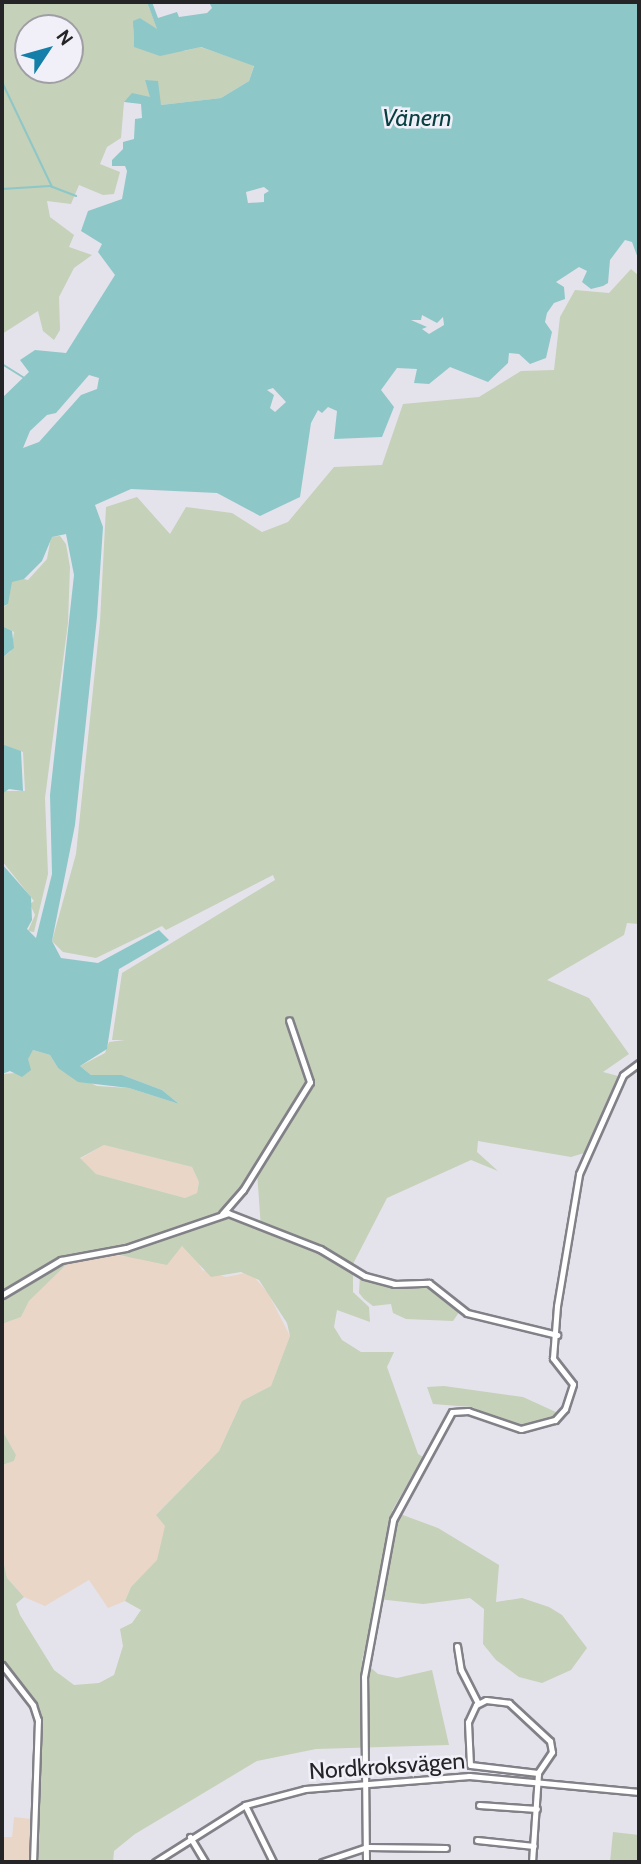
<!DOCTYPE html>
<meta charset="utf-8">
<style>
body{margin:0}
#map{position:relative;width:641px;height:1864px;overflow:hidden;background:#e4e3eb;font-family:Cabin,sans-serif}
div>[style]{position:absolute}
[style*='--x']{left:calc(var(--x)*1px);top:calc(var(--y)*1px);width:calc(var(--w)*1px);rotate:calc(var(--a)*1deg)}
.industrial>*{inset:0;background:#ead6c7}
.green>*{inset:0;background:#c5d1b9}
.water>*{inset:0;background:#8ec7c8}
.stream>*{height:2px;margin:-1px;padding:0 1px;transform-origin:1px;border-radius:1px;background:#8ec7c8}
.roads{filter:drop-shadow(2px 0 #828188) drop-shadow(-2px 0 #828188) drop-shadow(0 2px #828188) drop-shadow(0 -2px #828188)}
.minor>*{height:5px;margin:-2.5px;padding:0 2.5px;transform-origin:2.5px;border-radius:2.5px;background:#fff}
span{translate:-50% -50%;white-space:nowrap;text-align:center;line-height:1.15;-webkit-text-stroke:5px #f1f0f9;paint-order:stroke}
.street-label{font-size:23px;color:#252427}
.water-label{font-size:24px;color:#083f41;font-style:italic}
.frame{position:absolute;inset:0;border:4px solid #252427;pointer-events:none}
.north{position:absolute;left:14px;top:14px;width:70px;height:70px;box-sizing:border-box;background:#f1f0f9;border:2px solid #9f9ea5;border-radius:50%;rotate:54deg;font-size:19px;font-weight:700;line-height:28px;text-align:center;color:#252427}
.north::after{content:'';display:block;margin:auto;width:24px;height:32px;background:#147fa8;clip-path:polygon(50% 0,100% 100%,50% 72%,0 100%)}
</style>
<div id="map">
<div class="industrial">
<i style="clip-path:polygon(104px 1145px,192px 1167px,199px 1182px,197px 1193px,185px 1198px,96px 1174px,80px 1159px)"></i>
<i style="clip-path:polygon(182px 1246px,193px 1253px,202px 1270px,226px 1277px,250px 1272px,268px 1293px,290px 1336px,271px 1386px,242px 1401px,219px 1451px,156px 1515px,166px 1526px,157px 1561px,131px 1587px,125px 1601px,108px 1608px,89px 1580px,45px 1606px,24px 1597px,7px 1578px,2px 1555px,2px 1465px,14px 1461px,16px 1455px,2px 1430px,2px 1324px,21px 1317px,29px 1301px,69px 1262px,94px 1254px,133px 1257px,176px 1252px)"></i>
<i style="clip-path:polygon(14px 1817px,32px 1819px,35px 1862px,2px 1862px,2px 1837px,12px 1837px)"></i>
</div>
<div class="green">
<i style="clip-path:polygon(evenodd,2px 2px,147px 2px,158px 31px,140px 18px,133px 28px,134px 46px,184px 51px,200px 47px,254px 65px,249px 81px,221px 98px,161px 105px,145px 80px,151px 97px,124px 102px,121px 138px,107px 147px,100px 164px,120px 172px,114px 194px,103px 195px,79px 185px,71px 204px,47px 201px,50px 217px,74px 235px,69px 247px,92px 255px,74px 268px,59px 297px,60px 330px,54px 340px,43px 331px,38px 311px,2px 334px,2px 2px,28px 28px,70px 28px,70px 70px,28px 70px,28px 28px)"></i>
<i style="clip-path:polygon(evenodd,631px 269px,639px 276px,639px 924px,627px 923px,624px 935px,547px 980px,589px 998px,629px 1054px,603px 1072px,618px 1076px,584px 1153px,571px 1157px,478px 1141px,477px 1152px,498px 1171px,471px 1160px,387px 1198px,353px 1264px,353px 1292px,369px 1307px,370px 1322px,337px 1310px,334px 1327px,342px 1340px,361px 1352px,394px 1352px,387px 1367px,418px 1454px,423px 1457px,392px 1511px,438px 1528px,499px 1565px,496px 1602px,522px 1598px,549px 1607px,562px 1615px,587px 1648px,571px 1670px,542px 1683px,519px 1677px,496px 1660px,483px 1644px,484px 1609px,470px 1598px,423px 1604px,378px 1599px,362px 1660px,378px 1674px,397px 1678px,432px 1670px,449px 1745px,316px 1749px,257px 1761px,135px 1834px,114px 1851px,113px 1862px,35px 1862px,39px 1718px,2px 1660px,2px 1555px,7px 1578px,24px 1597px,16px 1604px,20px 1615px,54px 1670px,74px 1685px,99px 1683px,114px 1675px,123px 1646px,120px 1629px,132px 1623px,141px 1610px,125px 1601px,131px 1587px,157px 1560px,165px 1526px,156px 1515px,219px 1451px,242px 1401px,271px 1386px,290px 1336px,287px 1323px,259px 1280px,241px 1272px,211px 1277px,182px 1246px,167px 1265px,119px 1255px,94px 1254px,69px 1262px,29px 1301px,21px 1317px,2px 1324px,2px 1074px,16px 1073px,33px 1050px,50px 1055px,58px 1068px,97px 1086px,129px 1088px,179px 1104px,162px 1090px,122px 1075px,91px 1075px,80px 1066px,105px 1053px,109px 1042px,125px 1040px,112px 1040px,122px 973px,275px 880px,273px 875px,166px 930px,162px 926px,96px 958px,63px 952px,52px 941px,76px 854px,100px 622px,106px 507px,137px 497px,170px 534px,186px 507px,232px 513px,262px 532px,288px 522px,334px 467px,382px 465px,403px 404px,479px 397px,521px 371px,554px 370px,560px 317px,575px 290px,609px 293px,631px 269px,104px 1145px,192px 1167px,199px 1182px,197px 1193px,185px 1198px,96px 1174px,80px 1158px,104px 1145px,631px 269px,257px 1172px,261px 1228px,225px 1216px,257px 1172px)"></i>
<i style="clip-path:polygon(60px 536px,66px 544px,70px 567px,68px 623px,45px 798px,48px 874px,34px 932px,28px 931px,35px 915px,30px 904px,34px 901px,2px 861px,2px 791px,25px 791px,23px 752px,2px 744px,2px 658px,11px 651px,14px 632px,2px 626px,2px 608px,8px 604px,7px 589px,15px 577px,28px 580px,47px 559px,51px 537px)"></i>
<i style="clip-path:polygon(360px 1275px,395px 1286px,426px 1285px,460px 1311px,453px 1321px,406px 1319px,393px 1313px,391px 1304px,373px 1306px,364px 1299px,359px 1293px)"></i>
<i style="clip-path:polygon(444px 1386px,523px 1397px,558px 1413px,554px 1419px,514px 1426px,472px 1407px,433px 1404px,427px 1387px)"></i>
<i style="clip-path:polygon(2px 1430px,16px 1455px,14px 1461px,2px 1465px)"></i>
<i style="clip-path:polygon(613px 1832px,639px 1835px,639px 1862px,610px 1862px)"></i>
</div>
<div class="water">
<i style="clip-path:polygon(evenodd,147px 2px,152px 2px,158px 18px,177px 12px,179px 17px,207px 13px,212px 8px,209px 2px,639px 2px,639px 261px,632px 242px,625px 240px,610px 260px,608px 283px,603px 286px,591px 289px,582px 282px,587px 271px,579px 267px,556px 282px,564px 287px,565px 299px,554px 303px,547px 313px,545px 322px,552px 332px,546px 358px,530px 364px,519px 354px,509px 353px,508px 363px,488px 382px,450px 367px,429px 384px,414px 383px,417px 369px,397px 368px,381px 390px,394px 407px,382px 437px,334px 439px,337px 411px,328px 407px,322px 413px,318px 410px,311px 423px,300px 497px,260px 516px,217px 493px,131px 489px,95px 505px,103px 527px,97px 617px,75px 825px,52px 941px,61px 958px,98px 963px,159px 930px,169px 940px,119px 969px,107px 1049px,80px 1066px,91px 1075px,122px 1075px,162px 1090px,179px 1104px,129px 1088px,78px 1082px,58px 1068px,50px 1055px,33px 1050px,28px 1059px,31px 1070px,22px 1077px,10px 1071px,2px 1074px,2px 864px,31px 897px,32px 920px,27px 929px,36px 938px,52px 874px,50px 795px,74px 575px,66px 534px,52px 537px,42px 561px,24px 579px,12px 582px,8px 604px,2px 607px,2px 398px,29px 372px,20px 360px,35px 350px,66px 353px,115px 275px,98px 252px,102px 244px,81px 231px,88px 211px,122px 199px,127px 171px,125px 166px,112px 166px,112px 160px,123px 149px,123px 142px,134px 139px,135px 119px,142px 118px,141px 104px,124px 102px,132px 93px,150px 97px,145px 80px,158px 81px,161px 105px,221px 98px,249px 81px,254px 66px,201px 47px,160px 56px,134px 47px,133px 21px,140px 18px,157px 29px,147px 2px,264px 187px,269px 191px,264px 194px,264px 202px,248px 203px,246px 192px,264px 187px,147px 2px,422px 315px,437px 323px,443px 317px,444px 325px,429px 334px,422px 329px,427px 327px,411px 320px,421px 320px,422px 315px,147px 2px,89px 375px,99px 378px,97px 389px,81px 395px,39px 442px,23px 448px,30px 431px,47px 415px,56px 413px,89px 375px,147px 2px,273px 388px,286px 402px,275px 412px,270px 408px,274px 395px,267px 390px,273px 388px)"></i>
<i style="clip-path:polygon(2px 626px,12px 631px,14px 648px,2px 658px)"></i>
<i style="clip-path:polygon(2px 744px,21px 751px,23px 791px,9px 789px,2px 794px)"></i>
</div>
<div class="stream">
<i style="--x:2;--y:82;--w:116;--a:64.5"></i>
<i style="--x:2;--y:189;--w:48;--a:-3.6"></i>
<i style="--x:50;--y:186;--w:28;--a:21"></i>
<i style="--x:2;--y:364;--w:25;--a:32"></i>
</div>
<div class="roads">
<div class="minor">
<i style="--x:222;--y:1214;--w:32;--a:-49"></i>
<i style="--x:243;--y:1190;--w:127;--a:-58.2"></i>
<i style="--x:310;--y:1082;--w:65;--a:-108.7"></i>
<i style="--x:2;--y:1295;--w:69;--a:-30.7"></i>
<i style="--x:61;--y:1260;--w:66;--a:-10.5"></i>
<i style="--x:126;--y:1248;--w:108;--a:-18.9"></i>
<i style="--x:228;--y:1213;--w:99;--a:21.4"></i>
<i style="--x:320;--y:1249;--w:52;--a:31"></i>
<i style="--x:365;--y:1276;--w:30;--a:15"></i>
<i style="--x:394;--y:1284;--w:35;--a:-2"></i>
<i style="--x:429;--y:1283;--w:48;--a:38.3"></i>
<i style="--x:467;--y:1313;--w:93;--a:13.7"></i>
<i style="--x:457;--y:1646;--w:24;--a:81"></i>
<i style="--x:461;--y:1670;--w:37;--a:63"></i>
<i style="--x:2;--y:1665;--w:51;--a:52.2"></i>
<i style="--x:33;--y:1705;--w:16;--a:72"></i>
<i style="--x:38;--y:1720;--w:142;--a:92"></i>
<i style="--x:245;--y:1805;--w:64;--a:63.8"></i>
<i style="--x:479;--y:1805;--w:58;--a:3.9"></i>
<i style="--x:190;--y:1837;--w:29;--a:59"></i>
<i style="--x:477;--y:1840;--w:57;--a:6"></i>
<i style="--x:155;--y:1862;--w:107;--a:-32.3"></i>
<i style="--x:245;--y:1805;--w:62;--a:-14.9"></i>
<i style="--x:305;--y:1789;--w:165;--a:-4.5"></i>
<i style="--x:469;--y:1776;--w:171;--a:5.4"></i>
<i style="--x:322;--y:1862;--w:47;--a:-18.4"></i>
<i style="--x:367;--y:1847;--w:79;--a:0.7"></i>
<i style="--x:366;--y:1862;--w:185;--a:-90.6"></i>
<i style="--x:364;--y:1677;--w:160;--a:-79.5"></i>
<i style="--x:393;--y:1520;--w:123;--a:-61.4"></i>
<i style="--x:452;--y:1412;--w:16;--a:-4"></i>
<i style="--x:468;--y:1411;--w:56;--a:18.8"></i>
<i style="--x:521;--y:1429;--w:35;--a:-15"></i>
<i style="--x:555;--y:1420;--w:15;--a:-48"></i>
<i style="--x:565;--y:1409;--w:26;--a:-72"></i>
<i style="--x:573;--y:1384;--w:33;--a:-128"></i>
<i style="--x:553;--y:1358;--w:52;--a:-85.6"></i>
<i style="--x:557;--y:1306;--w:134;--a:-80.5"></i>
<i style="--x:579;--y:1174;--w:108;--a:-66"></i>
<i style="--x:623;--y:1075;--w:20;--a:-37"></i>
<i style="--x:532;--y:1862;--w:89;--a:-86.1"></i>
<i style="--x:538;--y:1773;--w:68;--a:-173.3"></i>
<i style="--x:470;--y:1765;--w:43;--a:-92.7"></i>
<i style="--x:468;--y:1722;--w:19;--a:-65"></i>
<i style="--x:476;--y:1705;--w:11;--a:-27"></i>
<i style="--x:486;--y:1700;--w:23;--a:7"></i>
<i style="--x:509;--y:1703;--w:56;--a:42.8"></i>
<i style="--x:550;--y:1741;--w:11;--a:80"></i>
<i style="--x:552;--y:1752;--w:25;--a:124"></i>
</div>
</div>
<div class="street-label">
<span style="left:387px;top:1766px;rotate:-4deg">Nordkroksvägen</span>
</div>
<div class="water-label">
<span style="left:417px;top:118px">Vänern</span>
</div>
<div class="frame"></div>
<div class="north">N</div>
</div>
